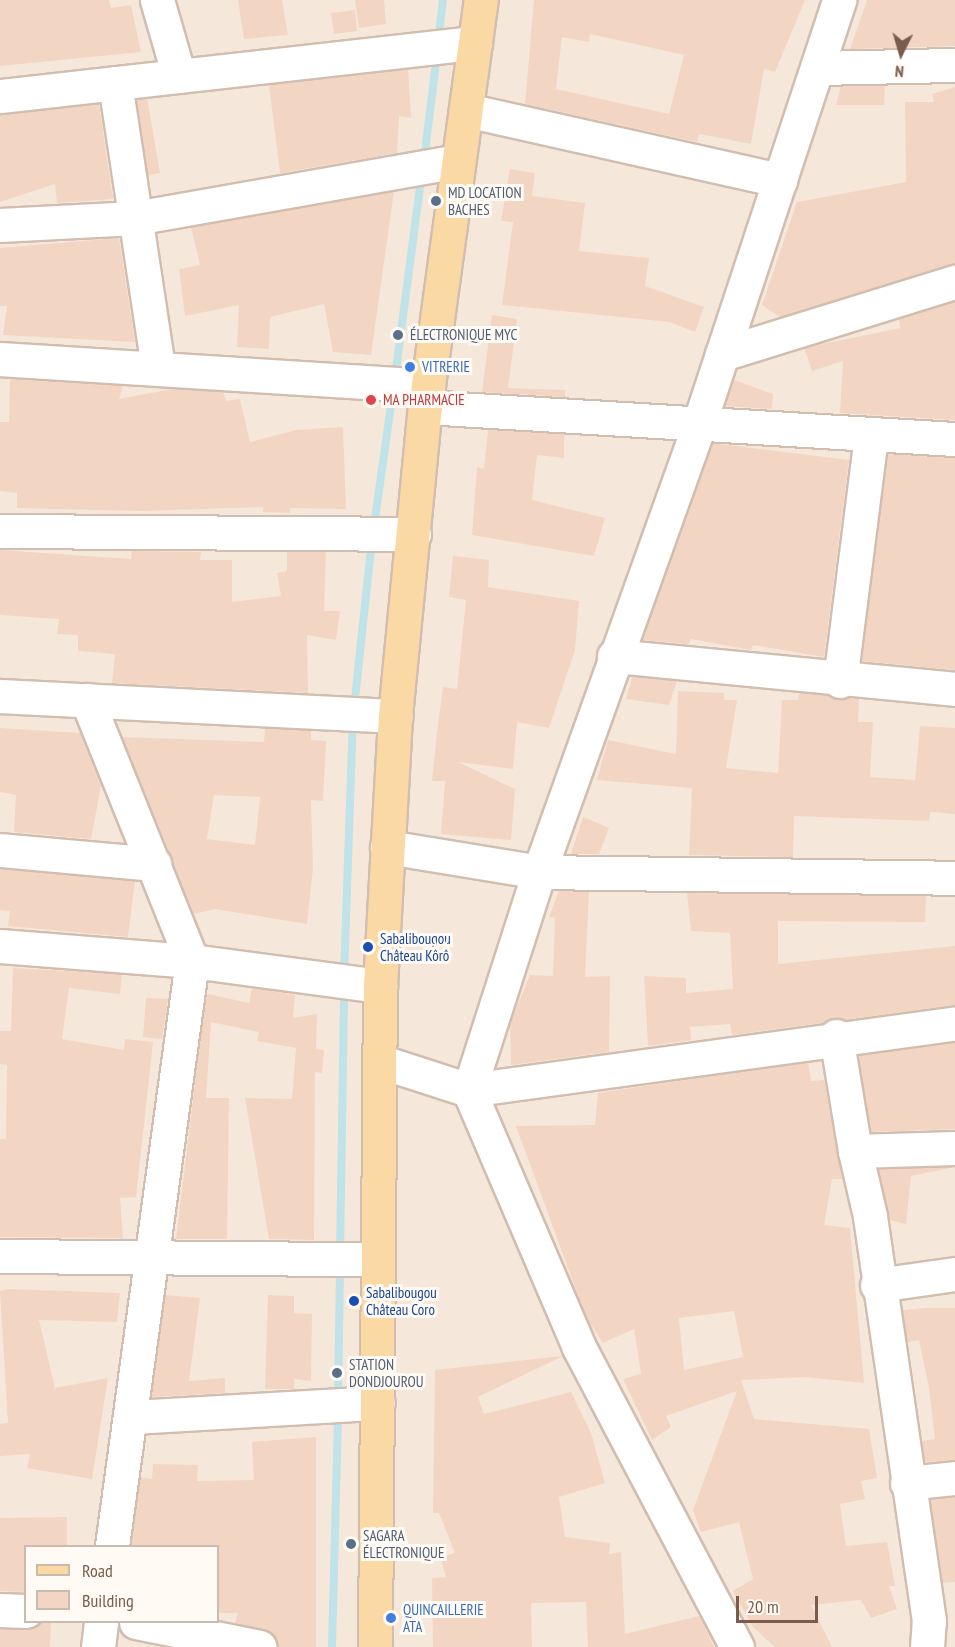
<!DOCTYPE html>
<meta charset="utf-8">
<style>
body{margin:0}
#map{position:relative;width:955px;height:1647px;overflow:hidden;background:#fdf6ec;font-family:"PT Sans Narrow",sans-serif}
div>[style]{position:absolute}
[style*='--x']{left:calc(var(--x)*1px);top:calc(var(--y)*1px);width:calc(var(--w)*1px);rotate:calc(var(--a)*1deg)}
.residential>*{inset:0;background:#f5e8da}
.stream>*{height:8px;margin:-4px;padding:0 4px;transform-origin:4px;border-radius:4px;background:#bfe3e8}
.building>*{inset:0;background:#f3d5c3}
.roads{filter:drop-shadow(2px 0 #d1beb0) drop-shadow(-2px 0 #d1beb0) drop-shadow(0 2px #d1beb0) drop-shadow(0 -2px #d1beb0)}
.minor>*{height:33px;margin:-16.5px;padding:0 16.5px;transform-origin:16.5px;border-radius:16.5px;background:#fff}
.major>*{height:33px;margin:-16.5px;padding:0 16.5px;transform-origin:16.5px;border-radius:16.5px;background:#fbd9a5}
.dots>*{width:16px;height:16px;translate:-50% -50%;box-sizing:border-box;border:3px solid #fffaf3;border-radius:50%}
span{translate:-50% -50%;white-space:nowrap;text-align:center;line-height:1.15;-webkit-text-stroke:6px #fffaf3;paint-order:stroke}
.service-label{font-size:15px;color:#4e5e75}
.left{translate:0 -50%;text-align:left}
.shop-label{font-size:15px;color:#366cbe}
.health-label{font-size:15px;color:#be3a42}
.transit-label{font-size:15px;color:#164399}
.legend{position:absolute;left:24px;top:1545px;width:195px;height:78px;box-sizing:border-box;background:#fffaf3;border:2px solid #cabbb1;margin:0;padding:8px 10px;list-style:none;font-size:18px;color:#7a5c4d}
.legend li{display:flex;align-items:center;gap:12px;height:30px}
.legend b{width:30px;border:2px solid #cabbb1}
.north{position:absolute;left:871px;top:24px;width:60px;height:60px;-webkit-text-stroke:4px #fffaf3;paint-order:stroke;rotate:185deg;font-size:16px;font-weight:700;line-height:24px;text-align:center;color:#7a5c4d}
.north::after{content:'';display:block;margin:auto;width:21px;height:27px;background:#7a5c4d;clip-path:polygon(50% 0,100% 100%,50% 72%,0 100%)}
.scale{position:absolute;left:736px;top:1596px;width:82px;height:27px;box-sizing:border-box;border:3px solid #7a5c4d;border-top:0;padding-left:8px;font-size:18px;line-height:21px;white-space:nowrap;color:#7a5c4d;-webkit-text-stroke:4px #fffaf3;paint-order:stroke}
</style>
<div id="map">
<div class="residential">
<i style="clip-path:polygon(evenodd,0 0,955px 0,955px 1647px,0 1647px,0 0,26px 1546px,218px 1546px,218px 1622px,26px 1622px,26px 1546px)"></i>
</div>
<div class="stream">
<i style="--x:438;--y:41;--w:41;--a:-83"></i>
<i style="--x:424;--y:160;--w:107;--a:-83"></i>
<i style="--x:395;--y:377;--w:206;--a:-82.5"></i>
<i style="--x:374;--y:526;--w:137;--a:-82"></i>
<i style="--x:354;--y:708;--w:170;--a:-83.9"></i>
<i style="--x:344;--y:975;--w:254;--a:-88"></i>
<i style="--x:340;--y:1254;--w:266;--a:-89.1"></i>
<i style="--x:338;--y:1398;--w:132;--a:-89.1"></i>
<i style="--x:332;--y:1647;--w:237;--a:-88.5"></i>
</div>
<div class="building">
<i style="clip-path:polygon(0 0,109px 0,111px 8px,131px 5px,141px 52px,0 66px)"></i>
<i style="clip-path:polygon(238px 0,282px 0,288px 35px,244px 39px)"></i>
<i style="clip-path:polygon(355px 0,384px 0,386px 24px,359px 28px)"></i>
<i style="clip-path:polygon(evenodd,534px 0,805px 0,775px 72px,764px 69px,751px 144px,699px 134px,697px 142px,525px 104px,534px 0,590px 34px,684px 55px,669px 114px,556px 89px,562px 37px,589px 42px,590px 34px)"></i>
<i style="clip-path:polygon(867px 0,955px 0,955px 46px,850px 49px)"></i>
<i style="clip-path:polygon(355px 10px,357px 31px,334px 34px,331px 13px)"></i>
<i style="clip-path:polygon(408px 69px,411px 118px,399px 116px,397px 153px,280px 173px,269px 85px)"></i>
<i style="clip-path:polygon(885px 85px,884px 105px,836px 105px,841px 86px)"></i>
<i style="clip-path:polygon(955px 87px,955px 264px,780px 317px,762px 305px,797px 202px,906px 182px,905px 102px,934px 102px,932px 94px)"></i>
<i style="clip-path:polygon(147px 98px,160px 173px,148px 175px,136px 100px)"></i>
<i style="clip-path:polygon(99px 104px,113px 199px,57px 203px,55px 184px,0 202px,0 114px)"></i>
<i style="clip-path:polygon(510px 169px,535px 173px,532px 196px,585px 203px,579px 251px,649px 258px,645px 286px,704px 307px,695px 332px,669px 322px,502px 305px,513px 222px,501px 221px)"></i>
<i style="clip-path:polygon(394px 191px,371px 355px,333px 352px,324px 304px,270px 317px,269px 349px,237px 347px,239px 305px,185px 316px,179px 269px,200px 265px,191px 227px)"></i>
<i style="clip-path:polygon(119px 238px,135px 342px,3px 335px,7px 306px,0 306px,0 248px)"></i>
<i style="clip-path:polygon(955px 302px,955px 420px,840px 413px,843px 361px,812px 371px,804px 348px,900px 328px,899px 319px)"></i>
<i style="clip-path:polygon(492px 315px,517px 319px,508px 388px,565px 390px,565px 397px,482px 392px)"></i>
<i style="clip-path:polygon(10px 379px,123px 386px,119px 399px,172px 389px,223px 392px,226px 401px,240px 399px,250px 442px,296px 430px,343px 427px,346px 509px,290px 508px,290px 513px,263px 512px,263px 507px,140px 511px,17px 508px,17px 493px,0 491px,0 422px,9px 422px)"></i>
<i style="clip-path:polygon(734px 380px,773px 394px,772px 409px,725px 406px)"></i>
<i style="clip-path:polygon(488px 430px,564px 434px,564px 458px,537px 455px,532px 500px,605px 518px,594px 556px,472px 535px,477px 467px,484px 469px)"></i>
<i style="clip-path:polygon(712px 443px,849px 460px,824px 657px,753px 645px,751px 650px,691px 639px,689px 644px,643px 640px)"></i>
<i style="clip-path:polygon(887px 454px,955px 458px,955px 670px,861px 661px)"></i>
<i style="clip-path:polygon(0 550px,131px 559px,132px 551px,201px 552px,200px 560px,232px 560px,232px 602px,281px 596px,277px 573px,287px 571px,287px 552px,326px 552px,324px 611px,340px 611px,336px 640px,307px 635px,308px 693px,112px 683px,115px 654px,78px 651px,78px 635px,57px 634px,59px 619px,0 615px)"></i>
<i style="clip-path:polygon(453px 556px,489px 560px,488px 587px,579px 601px,575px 650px,549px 728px,517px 722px,513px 769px,458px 762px,515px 789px,511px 840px,441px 834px,445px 781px,432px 781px,437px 732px,443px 687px,457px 689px,466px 600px,449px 597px)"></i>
<i style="clip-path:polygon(632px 677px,677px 681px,669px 705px,626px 699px)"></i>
<i style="clip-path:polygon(678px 691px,724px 693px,724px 700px,737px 700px,726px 768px,778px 773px,782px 700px,798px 700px,799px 693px,859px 699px,858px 722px,873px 722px,870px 777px,915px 780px,920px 726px,955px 728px,955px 814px,930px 812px,929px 821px,794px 816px,793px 857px,689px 855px,692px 788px,597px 780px,608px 740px,676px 754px)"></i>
<i style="clip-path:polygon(0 728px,80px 733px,101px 786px,91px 839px,14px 832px,16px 795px,0 792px)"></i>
<i style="clip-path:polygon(evenodd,265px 728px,311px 730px,311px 740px,326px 741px,323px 801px,311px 800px,313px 868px,307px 924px,215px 909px,194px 914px,122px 737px,264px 742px,265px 728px,214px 795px,260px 797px,255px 845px,207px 839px,214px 795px)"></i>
<i style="clip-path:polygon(583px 817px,609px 828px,599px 854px,571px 854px)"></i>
<i style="clip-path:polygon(0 869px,135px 881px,128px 937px,8px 926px,10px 911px,0 910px)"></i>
<i style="clip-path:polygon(559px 891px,589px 891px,585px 977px,610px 976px,609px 1052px,511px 1065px,510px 1023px,530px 975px,553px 976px,555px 918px,549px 917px)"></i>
<i style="clip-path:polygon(687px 893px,926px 896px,925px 922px,778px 921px,778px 964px,955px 946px,955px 1005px,732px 1035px,730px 1024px,690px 1027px,691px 1040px,648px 1046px,644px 976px,686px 978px,686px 993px,733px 989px,730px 933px,691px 931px)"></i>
<i style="clip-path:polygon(13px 968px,122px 974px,120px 994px,69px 988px,62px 1039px,124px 1050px,125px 1039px,153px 1042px,136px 1197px,120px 1198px,123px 1238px,0 1237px,0 1139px,6px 1139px,7px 1065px,0 1064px,0 1031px,11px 1031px)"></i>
<i style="clip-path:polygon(252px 988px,295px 995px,293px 1018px,317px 1014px,316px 1049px,324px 1050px,322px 1073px,315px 1072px,314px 1240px,269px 1239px,245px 1098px,292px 1099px,296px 1048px,257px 1041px,259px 1032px,211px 1022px,206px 1098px,229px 1098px,227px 1239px,176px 1239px,205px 1001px,208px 994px,249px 1003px)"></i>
<i style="clip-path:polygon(146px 998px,168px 999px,162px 1039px,143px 1037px)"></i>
<i style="clip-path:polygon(955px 1042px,955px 1129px,871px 1132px,858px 1055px)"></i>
<i style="clip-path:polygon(evenodd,808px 1062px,811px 1081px,824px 1080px,842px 1179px,832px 1179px,824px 1225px,850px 1228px,864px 1383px,804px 1377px,741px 1380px,754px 1419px,869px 1429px,877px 1478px,861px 1481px,865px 1499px,840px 1504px,846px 1546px,887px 1542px,895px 1586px,889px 1586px,897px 1609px,871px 1618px,861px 1600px,811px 1605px,832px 1647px,775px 1647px,753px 1627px,733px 1591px,753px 1579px,739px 1522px,701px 1532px,693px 1510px,737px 1391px,666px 1416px,671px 1427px,652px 1440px,623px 1379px,641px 1374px,634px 1329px,603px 1343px,586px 1317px,516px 1126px,595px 1125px,598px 1093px,808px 1062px,734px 1311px,743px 1357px,684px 1370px,679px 1318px,734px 1311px)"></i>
<i style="clip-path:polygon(955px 1167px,911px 1176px,906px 1224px,890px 1220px,878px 1169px)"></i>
<i style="clip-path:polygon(8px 1289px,120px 1293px,117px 1322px,39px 1320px,55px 1388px,108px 1378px,92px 1479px,27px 1468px,30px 1454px,0 1456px,0 1424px,8px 1423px,0 1291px)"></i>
<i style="clip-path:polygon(165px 1295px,200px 1298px,189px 1381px,225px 1378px,225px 1393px,151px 1397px)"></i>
<i style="clip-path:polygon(268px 1295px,294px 1296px,294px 1313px,312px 1314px,311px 1381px,294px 1379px,294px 1389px,265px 1389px)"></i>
<i style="clip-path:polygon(927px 1308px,955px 1308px,955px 1460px,925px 1462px,922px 1441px,935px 1439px,929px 1388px,919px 1340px,907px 1342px,903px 1310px)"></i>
<i style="clip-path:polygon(563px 1356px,478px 1397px,484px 1414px,571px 1392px,591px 1433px,605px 1483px,559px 1497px,565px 1537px,610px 1543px,609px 1554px,621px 1552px,625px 1634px,699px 1616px,714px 1647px,588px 1647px,586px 1602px,531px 1603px,532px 1647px,433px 1647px,432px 1578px,446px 1577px,440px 1557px,455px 1553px,439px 1513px,433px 1513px,435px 1370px)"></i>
<i style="clip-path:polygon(316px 1437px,316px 1647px,278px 1647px,272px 1633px,235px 1623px,238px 1613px,218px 1613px,218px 1546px,131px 1546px,140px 1477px,152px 1479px,153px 1464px,198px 1465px,197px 1481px,254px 1480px,252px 1442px)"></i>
<i style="clip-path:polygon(955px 1497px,955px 1582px,942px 1583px,930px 1499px)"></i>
<i style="clip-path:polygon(67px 1517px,67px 1546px,26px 1546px,26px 1592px,0 1591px,0 1518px)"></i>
<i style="clip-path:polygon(41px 1622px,51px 1622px,50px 1647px,0 1647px,0 1629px,26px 1630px)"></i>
</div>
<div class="roads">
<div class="minor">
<i style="--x:157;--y:0;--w:79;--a:73.9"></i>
<i style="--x:819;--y:68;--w:136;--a:-1.3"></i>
<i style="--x:115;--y:83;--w:289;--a:81.4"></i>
<i style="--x:0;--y:96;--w:478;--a:-6.4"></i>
<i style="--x:466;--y:110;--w:322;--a:12.6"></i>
<i style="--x:0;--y:225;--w:135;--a:-3"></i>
<i style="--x:135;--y:218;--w:328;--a:-10"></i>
<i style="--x:722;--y:354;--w:244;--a:-17.2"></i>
<i style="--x:0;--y:359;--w:429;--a:3.6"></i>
<i style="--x:425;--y:407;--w:531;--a:3.46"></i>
<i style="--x:0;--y:531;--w:414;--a:0.4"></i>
<i style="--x:614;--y:656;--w:343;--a:5.5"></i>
<i style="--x:840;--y:681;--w:249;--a:-82.8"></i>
<i style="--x:0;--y:696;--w:396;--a:2.9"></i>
<i style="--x:87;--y:700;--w:281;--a:68.1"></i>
<i style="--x:192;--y:961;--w:590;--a:97.79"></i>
<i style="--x:387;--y:847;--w:154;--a:9.3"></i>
<i style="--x:539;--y:872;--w:416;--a:0.8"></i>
<i style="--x:0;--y:850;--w:155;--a:5.2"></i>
<i style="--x:0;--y:946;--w:193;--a:4.5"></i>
<i style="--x:192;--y:961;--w:190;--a:7.6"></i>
<i style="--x:836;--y:1036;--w:117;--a:80.6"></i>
<i style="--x:379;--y:1061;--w:95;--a:17.9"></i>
<i style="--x:469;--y:1090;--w:491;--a:-7.8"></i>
<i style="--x:0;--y:1256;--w:377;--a:0.5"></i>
<i style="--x:877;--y:1285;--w:79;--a:-8"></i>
<i style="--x:132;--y:1417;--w:246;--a:-3.3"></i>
<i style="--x:907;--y:1483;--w:48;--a:-5.9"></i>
<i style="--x:0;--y:1610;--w:26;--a:2"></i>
<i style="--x:136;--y:1622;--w:126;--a:11.4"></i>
<i style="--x:98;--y:1647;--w:25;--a:-83"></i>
<i style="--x:737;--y:1647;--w:339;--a:-117.8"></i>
<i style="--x:579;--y:1347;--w:280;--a:-113.2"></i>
<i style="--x:469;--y:1090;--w:229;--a:-72.2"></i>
<i style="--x:539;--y:872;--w:476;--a:-70.3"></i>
<i style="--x:699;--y:424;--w:447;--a:-71.7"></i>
<i style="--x:927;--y:1647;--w:26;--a:-86"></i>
<i style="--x:929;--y:1621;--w:409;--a:-98.3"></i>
<i style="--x:870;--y:1216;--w:67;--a:-103"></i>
<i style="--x:855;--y:1151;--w:100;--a:-1.7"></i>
</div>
<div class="major">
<i style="--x:375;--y:1647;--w:661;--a:-89.57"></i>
<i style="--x:380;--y:986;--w:270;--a:-86.8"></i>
<i style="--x:395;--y:716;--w:310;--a:-84.5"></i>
<i style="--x:425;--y:407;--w:411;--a:-82.2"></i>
</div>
</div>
<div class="dots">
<i style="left:436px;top:201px;background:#5c6f8a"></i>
<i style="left:398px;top:335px;background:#5c6f8a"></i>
<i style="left:410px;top:367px;background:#3f7fe0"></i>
<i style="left:371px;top:400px;background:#e0444e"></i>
<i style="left:368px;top:947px;background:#1a4fb4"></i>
<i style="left:354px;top:1301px;background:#1a4fb4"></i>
<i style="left:337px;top:1373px;background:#5c6f8a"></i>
<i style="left:351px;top:1544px;background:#5c6f8a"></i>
<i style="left:391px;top:1618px;background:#3f7fe0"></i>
</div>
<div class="service-label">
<span class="left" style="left:448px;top:201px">MD LOCATION<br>BACHES</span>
<span class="left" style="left:410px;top:335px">ÉLECTRONIQUE MYC</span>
<span class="left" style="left:349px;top:1373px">STATION<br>DONDJOUROU</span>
<span class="left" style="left:363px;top:1544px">SAGARA<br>ÉLECTRONIQUE</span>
</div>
<div class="shop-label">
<span class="left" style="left:422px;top:367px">VITRERIE</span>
<span class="left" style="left:403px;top:1618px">QUINCAILLERIE<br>ATA</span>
</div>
<div class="health-label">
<span class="left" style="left:383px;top:400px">MA PHARMACIE</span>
</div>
<div class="transit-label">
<span class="left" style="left:380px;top:947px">Sabalibougou<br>Château Kôrô</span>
<span class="left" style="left:366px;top:1301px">Sabalibougou<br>Château Coro</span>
</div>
<ul class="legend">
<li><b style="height:8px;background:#fbd9a5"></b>Road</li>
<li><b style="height:16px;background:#f3d5c3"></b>Building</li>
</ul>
<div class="north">N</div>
<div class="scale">20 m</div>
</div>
